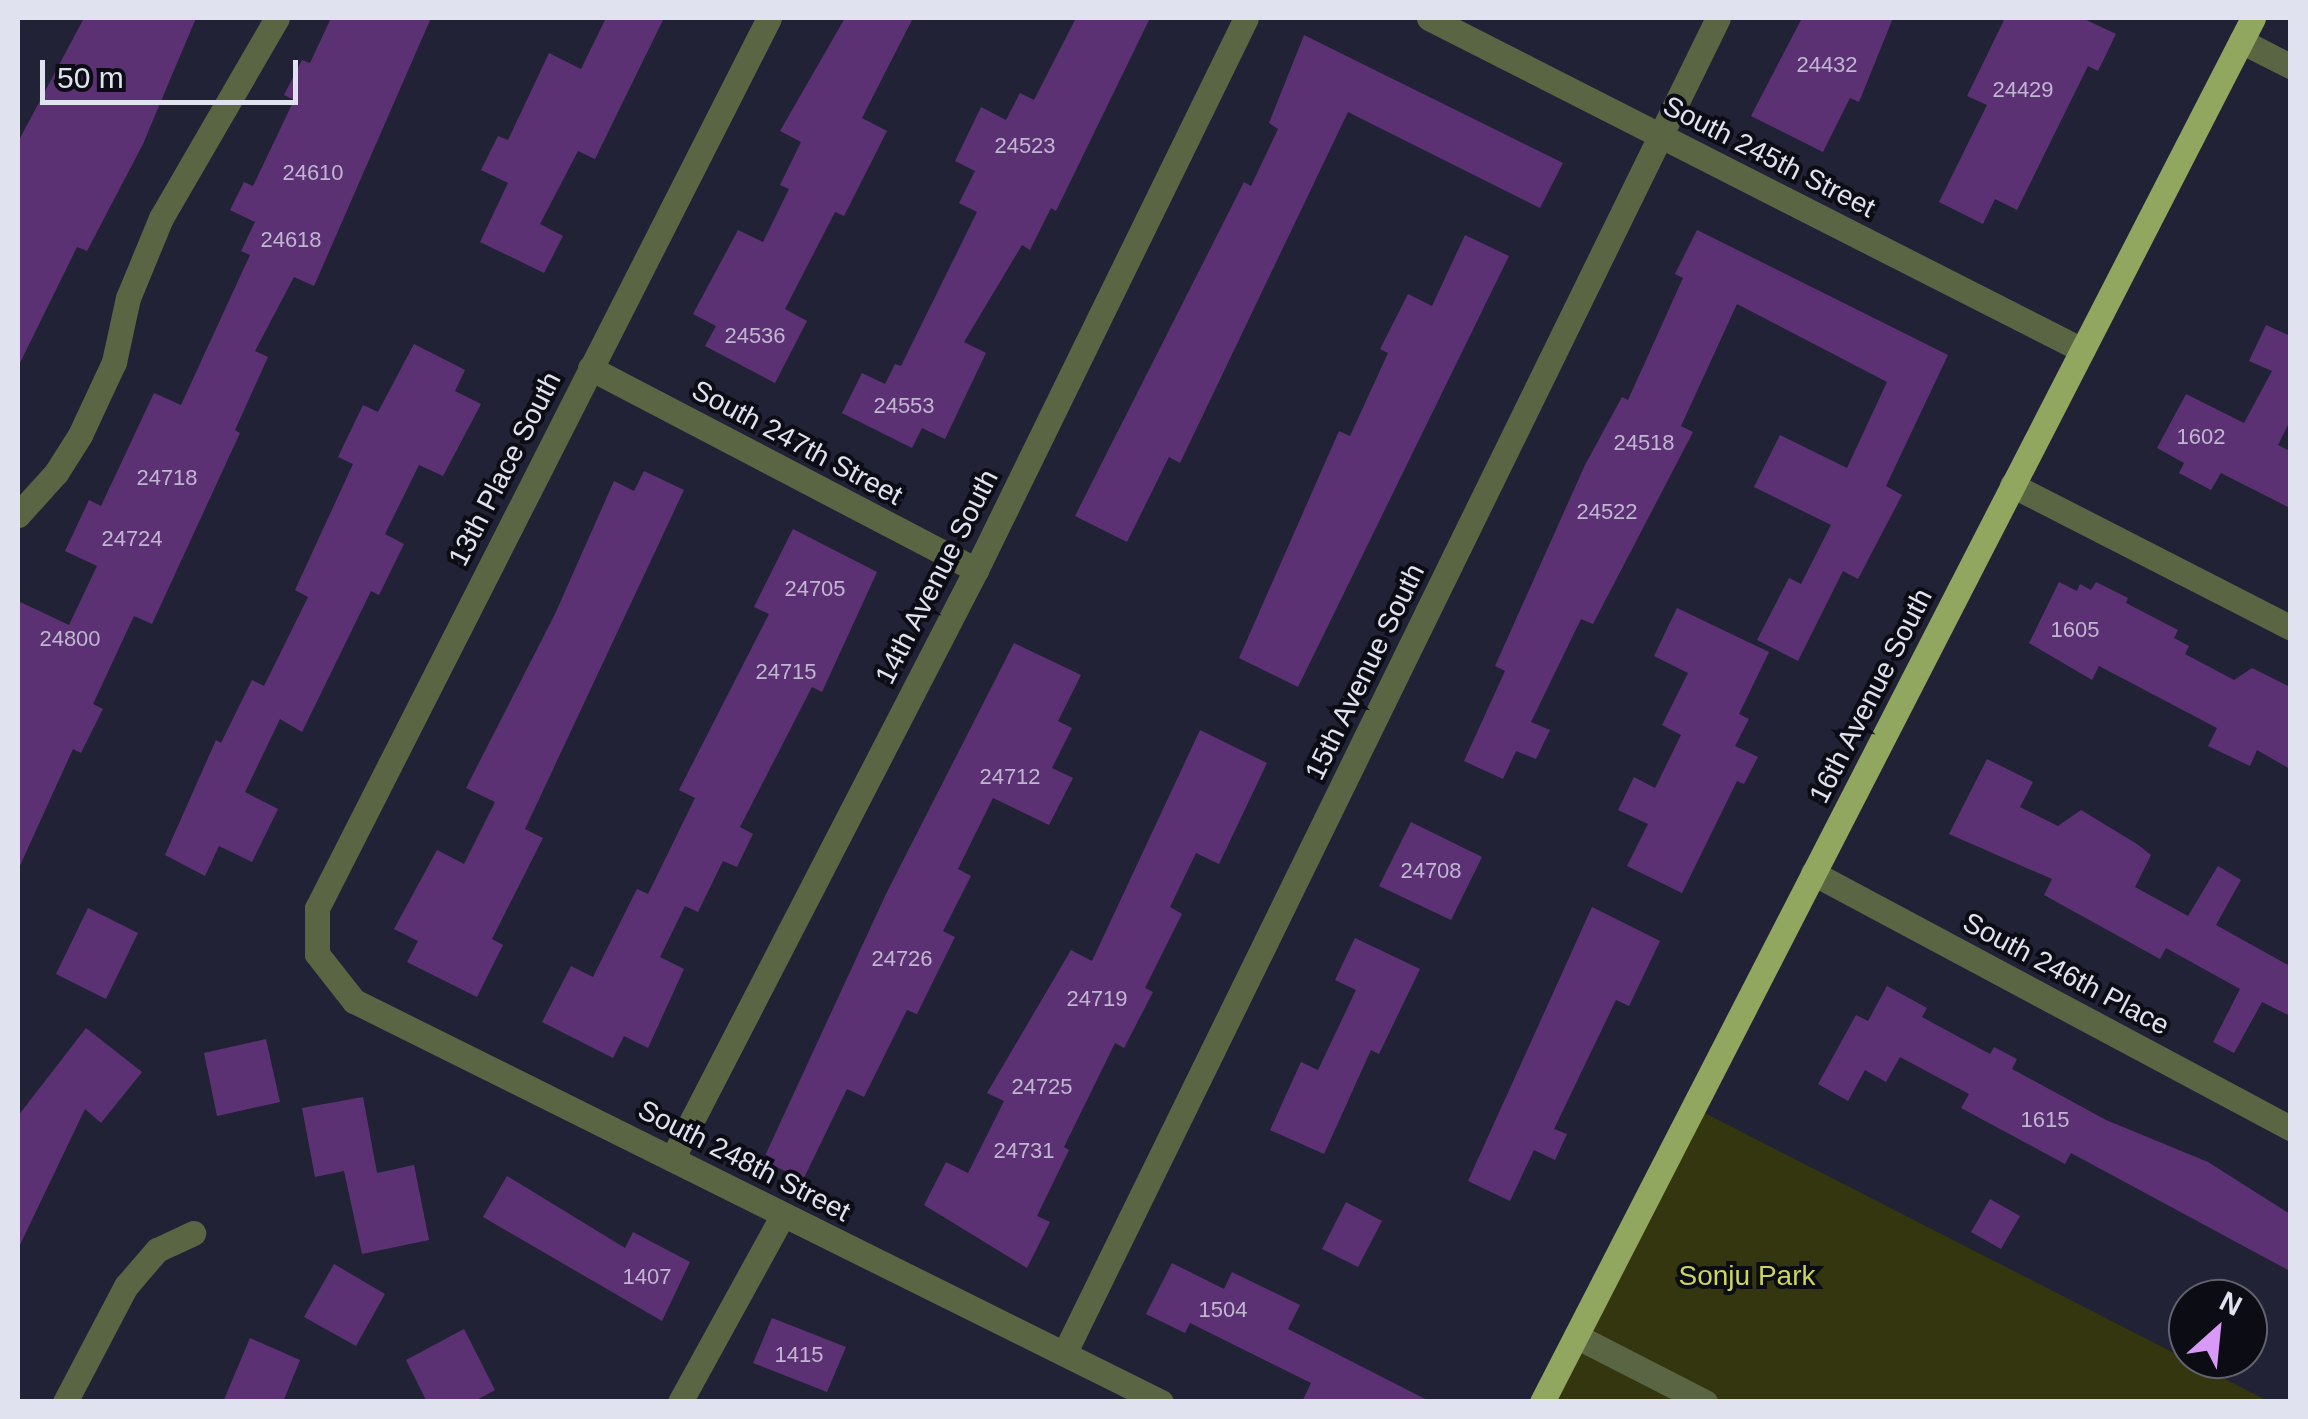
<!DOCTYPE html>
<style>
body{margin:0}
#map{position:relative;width:2308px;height:1419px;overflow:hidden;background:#212235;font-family:Arial,sans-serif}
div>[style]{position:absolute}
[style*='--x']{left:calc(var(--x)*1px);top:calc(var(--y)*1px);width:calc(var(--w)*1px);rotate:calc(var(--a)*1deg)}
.green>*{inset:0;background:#33360e}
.building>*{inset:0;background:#5c3174}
.minor>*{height:25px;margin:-12.5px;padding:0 12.5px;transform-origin:12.5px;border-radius:12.5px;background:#5a6544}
.major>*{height:25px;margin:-12.5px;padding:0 12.5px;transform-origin:12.5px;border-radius:12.5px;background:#91a65f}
span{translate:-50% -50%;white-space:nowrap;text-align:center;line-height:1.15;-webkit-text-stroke:8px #0c0c15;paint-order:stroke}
.number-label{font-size:22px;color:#bfb6d0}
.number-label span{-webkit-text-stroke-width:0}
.street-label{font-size:28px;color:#e0e2ef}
.park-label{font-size:28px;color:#cdd65c}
.frame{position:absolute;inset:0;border:20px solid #e0e2ef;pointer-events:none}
.north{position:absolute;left:2168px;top:1279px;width:100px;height:100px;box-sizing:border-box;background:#0c0c15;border:2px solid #61626c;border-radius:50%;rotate:27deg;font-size:28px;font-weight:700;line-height:40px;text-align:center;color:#e0e2ef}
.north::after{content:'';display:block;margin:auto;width:35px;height:45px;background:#d99af7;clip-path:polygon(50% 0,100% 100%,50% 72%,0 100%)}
.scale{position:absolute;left:40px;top:60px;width:258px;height:45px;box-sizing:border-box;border:5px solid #e0e2ef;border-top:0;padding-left:12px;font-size:30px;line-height:35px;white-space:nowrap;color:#e0e2ef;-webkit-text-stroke:8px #0c0c15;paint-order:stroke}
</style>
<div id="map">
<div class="green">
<i style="clip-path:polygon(1693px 1107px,2268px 1401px,1542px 1402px)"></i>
</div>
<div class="building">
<i style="clip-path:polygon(84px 18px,196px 18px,143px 144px,87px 251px,77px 247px,18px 367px,18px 142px)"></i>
<i style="clip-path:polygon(331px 18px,431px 18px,314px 286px,294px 277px,255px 351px,268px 357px,235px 430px,240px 433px,152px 624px,134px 616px,93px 704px,103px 709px,81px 753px,73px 749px,18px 870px,18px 601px,69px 625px,97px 566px,65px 551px,89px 500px,101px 506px,154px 393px,181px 405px,250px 255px,241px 251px,255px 222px,230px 210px,244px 182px,253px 186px,294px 100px,284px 95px,302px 60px,310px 63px)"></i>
<i style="clip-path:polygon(606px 18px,664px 18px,595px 159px,578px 151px,540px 224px,563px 236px,544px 273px,480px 242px,508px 183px,481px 170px,498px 136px,508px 140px,549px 53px,581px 69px)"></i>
<i style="clip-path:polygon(845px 18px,913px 18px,862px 118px,887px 131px,844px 216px,835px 212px,785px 309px,807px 321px,775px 383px,705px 346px,716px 326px,693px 314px,738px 230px,763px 242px,789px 189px,780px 185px,801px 142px,780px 131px)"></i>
<i style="clip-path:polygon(1076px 18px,1150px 18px,1056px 211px,1051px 208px,1030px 250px,1022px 245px,964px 342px,986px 353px,945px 439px,922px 428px,912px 448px,842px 413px,862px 373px,885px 384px,895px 364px,901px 366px,977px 212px,959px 203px,975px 171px,955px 161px,981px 107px,1006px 120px,1020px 93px,1034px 100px)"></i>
<i style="clip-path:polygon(1802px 18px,1893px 18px,1859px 102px,1850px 98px,1823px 152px,1751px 116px)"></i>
<i style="clip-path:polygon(2005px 18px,2082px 18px,2116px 34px,2098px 71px,2088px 66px,2017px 210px,1995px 199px,1983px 224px,1939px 202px,1987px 105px,1967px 96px)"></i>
<i style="clip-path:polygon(1304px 35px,1563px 163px,1540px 208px,1348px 112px,1180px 463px,1169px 457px,1127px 542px,1075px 516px,1244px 182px,1251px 186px,1278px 129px,1269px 123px)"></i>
<i style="clip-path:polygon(1697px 230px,1948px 355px,1886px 486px,1902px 495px,1858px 579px,1843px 571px,1798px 661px,1757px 640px,1789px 578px,1801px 584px,1831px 525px,1754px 487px,1780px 435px,1847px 468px,1887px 382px,1737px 304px,1681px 426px,1693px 432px,1593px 624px,1581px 619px,1531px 722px,1550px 730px,1536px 759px,1516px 751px,1503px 779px,1464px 761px,1505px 671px,1495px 666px,1585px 465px,1622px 397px,1628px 400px,1683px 278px,1675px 274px)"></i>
<i style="clip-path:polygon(1465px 235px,1509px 256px,1298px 687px,1239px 658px,1339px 431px,1350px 436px,1388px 353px,1380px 349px,1408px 294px,1432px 306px)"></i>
<i style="clip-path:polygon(2266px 325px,2290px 336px,2290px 421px,2278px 445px,2290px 451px,2290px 508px,2221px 473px,2211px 490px,2179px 473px,2184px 463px,2157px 448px,2186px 394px,2244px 423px,2272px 371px,2249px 361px)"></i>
<i style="clip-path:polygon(414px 344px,465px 370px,455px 391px,481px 404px,443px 476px,419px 465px,385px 534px,404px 544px,379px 595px,371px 591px,302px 732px,280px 719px,245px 792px,278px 809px,252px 862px,219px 846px,205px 876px,165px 855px,216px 740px,221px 743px,252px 680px,264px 686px,308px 597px,295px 590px,353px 464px,338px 457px,363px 405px,378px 412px)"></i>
<i style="clip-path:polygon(644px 471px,684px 490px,525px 829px,543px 838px,492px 939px,503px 945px,477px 997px,407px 962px,418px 941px,394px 929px,437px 850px,464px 864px,495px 802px,466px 788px,555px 614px,614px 481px,634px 491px)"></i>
<i style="clip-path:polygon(793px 529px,877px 572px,822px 692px,812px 687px,740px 827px,753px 834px,737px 867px,723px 861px,698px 912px,685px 906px,660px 957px,684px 969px,648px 1048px,624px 1036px,613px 1058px,542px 1022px,571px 966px,593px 977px,637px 889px,648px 894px,695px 798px,679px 790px,769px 614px,754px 607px)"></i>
<i style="clip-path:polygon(2059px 582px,2077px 591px,2080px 584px,2091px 590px,2096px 582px,2128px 598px,2126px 603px,2178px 630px,2174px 638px,2189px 646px,2185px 654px,2234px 680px,2252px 668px,2290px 687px,2290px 769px,2257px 750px,2250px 766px,2208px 746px,2217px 728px,2099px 666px,2092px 680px,2029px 643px)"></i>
<i style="clip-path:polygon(1677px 608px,1769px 652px,1739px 714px,1749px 719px,1735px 746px,1758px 757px,1744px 784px,1737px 781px,1682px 893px,1627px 866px,1648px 824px,1618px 810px,1634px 777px,1655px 788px,1681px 735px,1662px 725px,1688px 673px,1654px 656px)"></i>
<i style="clip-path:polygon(1014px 643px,1081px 675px,1058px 721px,1072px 728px,1052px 768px,1073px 778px,1049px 825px,993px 798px,958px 869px,971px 876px,943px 931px,955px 937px,917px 1014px,907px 1010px,864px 1097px,847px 1089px,803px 1180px,763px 1160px,886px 894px)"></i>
<i style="clip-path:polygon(1200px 730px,1267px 763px,1219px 864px,1196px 853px,1170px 907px,1182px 914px,1145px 988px,1153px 992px,1124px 1048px,1115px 1043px,1064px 1147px,1069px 1150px,1037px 1216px,1050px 1222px,1027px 1268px,924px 1205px,946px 1162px,968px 1173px,1004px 1101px,987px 1093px,1071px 950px,1092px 961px)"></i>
<i style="clip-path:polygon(1987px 759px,2033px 782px,2020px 807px,2058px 826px,2081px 810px,2137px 844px,2151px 855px,2135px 887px,2188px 916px,2218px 866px,2241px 880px,2216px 925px,2290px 966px,2290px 1016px,2262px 1002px,2234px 1053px,2213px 1042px,2240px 989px,2166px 948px,2160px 959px,2044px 895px,2052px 879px,1949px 834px)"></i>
<i style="clip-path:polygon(1411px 822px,1482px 857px,1451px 920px,1379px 886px)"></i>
<i style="clip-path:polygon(1592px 907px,1660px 941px,1629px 1006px,1616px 1000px,1554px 1129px,1567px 1134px,1555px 1160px,1534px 1150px,1510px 1201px,1468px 1181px)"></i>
<i style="clip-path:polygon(88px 908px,138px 933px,106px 999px,56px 974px)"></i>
<i style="clip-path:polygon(1355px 938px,1420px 969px,1379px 1054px,1371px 1050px,1324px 1154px,1270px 1130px,1301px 1062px,1318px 1070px,1356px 990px,1335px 980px)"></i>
<i style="clip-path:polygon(1887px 986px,1927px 1008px,1922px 1017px,1990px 1054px,1994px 1047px,2017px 1059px,2012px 1069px,2106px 1120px,2208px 1162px,2290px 1214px,2290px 1271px,2071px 1153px,2065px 1164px,1961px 1108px,1969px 1094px,1900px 1057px,1886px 1082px,1865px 1070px,1848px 1101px,1818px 1084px,1856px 1015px,1868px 1021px)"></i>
<i style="clip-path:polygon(86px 1028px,142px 1072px,101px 1123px,85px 1109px,18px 1249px,18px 1116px)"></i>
<i style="clip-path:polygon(266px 1039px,280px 1102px,217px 1116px,204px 1053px)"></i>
<i style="clip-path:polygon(363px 1097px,377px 1173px,414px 1165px,429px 1240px,362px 1254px,344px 1171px,315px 1177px,302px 1108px)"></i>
<i style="clip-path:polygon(507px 1176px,625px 1248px,633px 1232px,690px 1262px,662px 1321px,483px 1217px)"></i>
<i style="clip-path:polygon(1990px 1199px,2020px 1216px,2001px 1249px,1971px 1232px)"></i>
<i style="clip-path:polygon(1346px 1202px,1382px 1221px,1358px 1267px,1322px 1249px)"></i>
<i style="clip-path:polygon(1172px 1263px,1224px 1289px,1232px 1272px,1300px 1305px,1288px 1329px,1431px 1402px,1302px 1402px,1311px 1383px,1190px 1323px,1185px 1333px,1146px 1314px)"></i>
<i style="clip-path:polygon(334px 1264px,385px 1294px,356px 1346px,304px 1317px)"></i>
<i style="clip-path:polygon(772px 1318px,846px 1347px,827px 1392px,753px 1363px)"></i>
<i style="clip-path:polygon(464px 1329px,495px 1390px,473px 1402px,427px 1402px,406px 1360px)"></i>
<i style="clip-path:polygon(250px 1338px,300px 1360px,283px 1402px,223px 1402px)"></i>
</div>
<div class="minor">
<i style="--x:769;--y:18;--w:998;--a:116.92"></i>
<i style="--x:317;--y:908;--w:46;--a:90"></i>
<i style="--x:317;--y:954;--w:60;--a:51.8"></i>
<i style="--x:354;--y:1001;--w:901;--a:26.42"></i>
<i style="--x:1429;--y:18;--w:733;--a:26.95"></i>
<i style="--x:2241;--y:41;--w:55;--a:27"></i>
<i style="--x:590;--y:368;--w:436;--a:27.6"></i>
<i style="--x:2012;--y:485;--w:312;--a:27.1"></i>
<i style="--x:18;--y:515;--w:57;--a:-47.9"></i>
<i style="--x:56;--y:473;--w:45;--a:-57.7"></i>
<i style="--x:80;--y:435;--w:81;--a:-65"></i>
<i style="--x:114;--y:362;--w:66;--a:-77.7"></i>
<i style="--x:128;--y:298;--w:87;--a:-67.6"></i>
<i style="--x:161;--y:218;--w:231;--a:-59.9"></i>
<i style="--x:1813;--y:873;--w:541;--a:28.13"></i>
<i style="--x:672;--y:1159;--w:663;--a:-62.7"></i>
<i style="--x:976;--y:570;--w:614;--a:-63.94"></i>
<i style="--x:1576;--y:1336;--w:145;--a:27.1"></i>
<i style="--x:1065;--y:1352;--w:1485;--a:-63.92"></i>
<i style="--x:65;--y:1402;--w:131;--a:-62.3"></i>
<i style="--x:126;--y:1286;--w:48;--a:-49.3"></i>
<i style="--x:157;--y:1250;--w:40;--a:-25"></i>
<i style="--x:680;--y:1402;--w:213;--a:-61.2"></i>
</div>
<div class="major">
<i style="--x:1542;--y:1402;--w:1556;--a:-62.81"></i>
</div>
<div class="number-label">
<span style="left:1827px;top:65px">24432</span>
<span style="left:2023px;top:90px">24429</span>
<span style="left:1025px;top:146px">24523</span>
<span style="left:313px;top:173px">24610</span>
<span style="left:291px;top:240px">24618</span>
<span style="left:755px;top:336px">24536</span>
<span style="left:904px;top:406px">24553</span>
<span style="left:2201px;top:437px">1602</span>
<span style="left:1644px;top:443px">24518</span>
<span style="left:167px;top:478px">24718</span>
<span style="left:1607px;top:512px">24522</span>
<span style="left:132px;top:539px">24724</span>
<span style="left:815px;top:589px">24705</span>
<span style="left:2075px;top:630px">1605</span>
<span style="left:70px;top:639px">24800</span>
<span style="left:786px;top:672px">24715</span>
<span style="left:1010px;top:777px">24712</span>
<span style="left:1431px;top:871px">24708</span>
<span style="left:902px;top:959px">24726</span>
<span style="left:1097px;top:999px">24719</span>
<span style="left:1042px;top:1087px">24725</span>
<span style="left:2045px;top:1120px">1615</span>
<span style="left:1024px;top:1151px">24731</span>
<span style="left:647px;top:1277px">1407</span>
<span style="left:1223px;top:1310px">1504</span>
<span style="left:799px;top:1355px">1415</span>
</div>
<div class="street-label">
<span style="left:1769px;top:157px;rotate:27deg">South 245th Street</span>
<span style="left:797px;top:443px;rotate:28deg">South 247th Street</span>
<span style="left:505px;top:469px;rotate:-63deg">13th Place South</span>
<span style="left:937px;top:577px;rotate:-63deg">14th Avenue South</span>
<span style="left:1365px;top:672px;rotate:-64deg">15th Avenue South</span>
<span style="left:1871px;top:696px;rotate:-63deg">16th Avenue South</span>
<span style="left:2066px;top:974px;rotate:28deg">South 246th Place</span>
<span style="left:744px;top:1161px;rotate:27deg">South 248th Street</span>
</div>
<div class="park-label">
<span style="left:1747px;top:1276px">Sonju Park</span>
</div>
<div class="frame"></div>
<div class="north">N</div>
<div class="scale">50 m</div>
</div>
